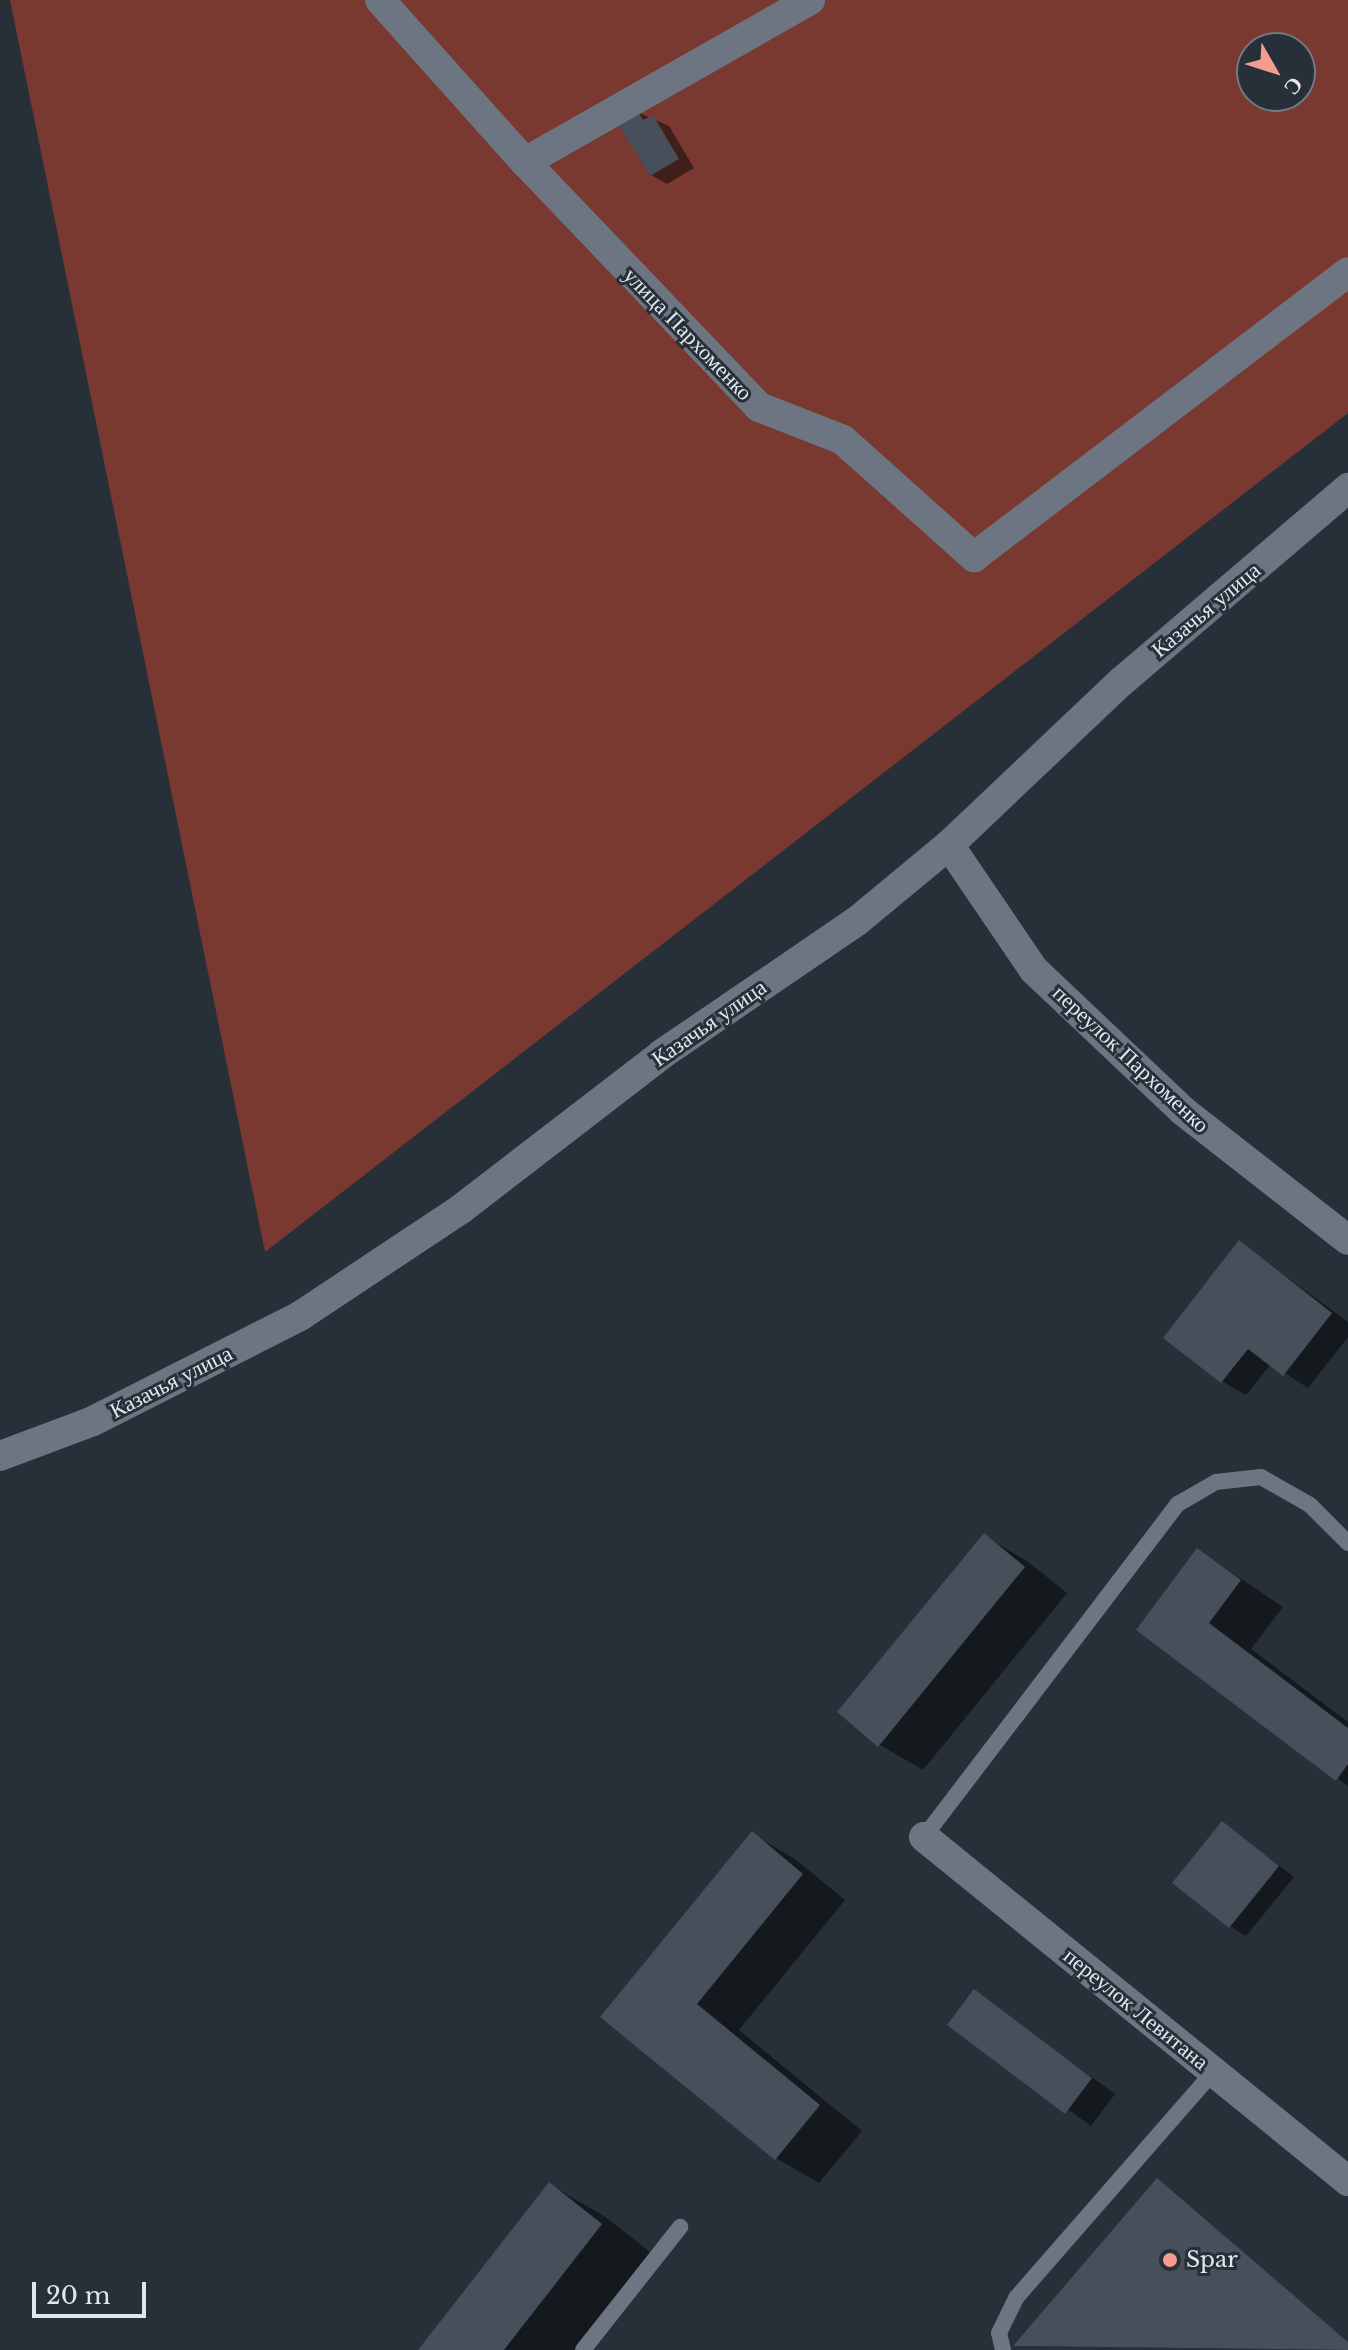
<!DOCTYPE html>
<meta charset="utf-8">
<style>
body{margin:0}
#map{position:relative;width:1348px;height:2350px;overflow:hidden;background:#272f39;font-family:"Libre Baskerville",serif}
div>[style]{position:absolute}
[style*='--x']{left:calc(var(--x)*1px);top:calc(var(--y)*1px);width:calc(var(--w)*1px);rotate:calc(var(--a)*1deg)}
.green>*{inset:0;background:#793931}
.shadow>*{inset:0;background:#0007}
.building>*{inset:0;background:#464f5a}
.lane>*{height:16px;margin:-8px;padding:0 8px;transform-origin:8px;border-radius:8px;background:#6c7581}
.street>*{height:30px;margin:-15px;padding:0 15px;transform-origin:15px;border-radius:15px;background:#6c7581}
.dots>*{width:22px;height:22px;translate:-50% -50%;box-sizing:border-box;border:4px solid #272f39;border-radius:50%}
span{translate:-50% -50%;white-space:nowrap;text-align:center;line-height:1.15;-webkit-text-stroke:6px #272f39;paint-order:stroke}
.street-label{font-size:22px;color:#e2e7ee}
.poi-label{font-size:22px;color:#e2e7ee}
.left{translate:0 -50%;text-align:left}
.north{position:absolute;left:1236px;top:32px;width:80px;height:80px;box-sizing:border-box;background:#272f39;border:2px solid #727981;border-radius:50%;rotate:129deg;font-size:22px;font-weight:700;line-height:32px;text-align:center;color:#e2e7ee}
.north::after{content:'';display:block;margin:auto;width:28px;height:36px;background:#f59c90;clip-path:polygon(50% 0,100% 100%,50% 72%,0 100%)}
.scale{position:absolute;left:32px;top:2282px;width:114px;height:36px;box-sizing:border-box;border:4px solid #e2e7ee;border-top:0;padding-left:10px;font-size:24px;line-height:28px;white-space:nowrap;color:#e2e7ee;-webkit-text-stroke:6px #272f39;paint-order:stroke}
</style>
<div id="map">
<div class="green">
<i style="clip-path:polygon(evenodd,10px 0,1348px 0,1348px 413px,265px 1252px,10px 0,1252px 48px,1300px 48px,1300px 96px,1252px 96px,1252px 48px)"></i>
</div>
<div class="shadow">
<i style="clip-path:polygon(637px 112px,669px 126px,694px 168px,667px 184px,651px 175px)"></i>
<i style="clip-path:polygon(1240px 1243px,1348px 1322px,1348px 1337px,1308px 1388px,1271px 1364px,1246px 1395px,1222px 1381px)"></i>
<i style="clip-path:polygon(984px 1536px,1027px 1561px,1067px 1593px,923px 1770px,880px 1745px)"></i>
<i style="clip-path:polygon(1198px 1550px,1283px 1607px,1251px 1649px,1348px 1722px,1348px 1786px,1139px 1629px)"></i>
<i style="clip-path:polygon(1222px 1823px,1294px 1877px,1246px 1936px,1230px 1926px)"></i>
<i style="clip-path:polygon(752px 1834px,795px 1859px,845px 1900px,739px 2030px,862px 2131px,819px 2183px,776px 2158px,603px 2016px)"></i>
<i style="clip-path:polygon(974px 1992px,1115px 2094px,1091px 2126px,950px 2025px)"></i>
<i style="clip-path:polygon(1158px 2181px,1348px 2342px,1348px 2350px,1016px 2346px)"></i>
<i style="clip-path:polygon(550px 2185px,604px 2216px,655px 2256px,582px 2350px,421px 2350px)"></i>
</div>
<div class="building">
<i style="clip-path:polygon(637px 110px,643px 120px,653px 115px,679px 159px,650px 176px,617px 122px)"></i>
<i style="clip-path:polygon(1239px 1240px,1332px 1313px,1283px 1376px,1248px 1349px,1221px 1383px,1163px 1338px)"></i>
<i style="clip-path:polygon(984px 1533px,1025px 1567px,878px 1747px,837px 1712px)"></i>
<i style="clip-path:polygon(1197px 1548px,1241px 1580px,1209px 1623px,1348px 1728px,1348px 1764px,1336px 1781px,1136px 1630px)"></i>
<i style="clip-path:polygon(1222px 1821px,1279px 1866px,1229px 1928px,1172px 1883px)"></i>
<i style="clip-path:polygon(752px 1831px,803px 1874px,697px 2004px,820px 2105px,775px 2160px,600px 2017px)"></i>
<i style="clip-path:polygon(974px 1989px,1092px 2078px,1065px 2114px,947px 2025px)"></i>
<i style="clip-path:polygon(1157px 2178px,1348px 2342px,1348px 2350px,1013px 2346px)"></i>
<i style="clip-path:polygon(549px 2182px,602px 2224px,504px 2350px,418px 2350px)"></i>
</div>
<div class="lane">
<i style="--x:924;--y:1837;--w:419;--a:-52.7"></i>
<i style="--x:1178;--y:1504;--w:44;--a:-30.1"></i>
<i style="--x:1216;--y:1482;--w:45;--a:-6.3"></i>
<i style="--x:1261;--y:1477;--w:56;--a:29.7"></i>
<i style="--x:1310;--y:1505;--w:54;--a:45"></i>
<i style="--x:583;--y:2350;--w:157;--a:-51.7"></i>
<i style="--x:1003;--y:2350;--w:17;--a:-103"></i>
<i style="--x:999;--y:2333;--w:39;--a:-64"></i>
<i style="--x:1016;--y:2298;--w:300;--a:-48.9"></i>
</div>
<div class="street">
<i style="--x:380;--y:0;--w:217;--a:48.2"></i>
<i style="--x:525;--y:162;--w:339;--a:46.3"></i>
<i style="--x:759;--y:407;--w:90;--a:21.4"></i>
<i style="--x:843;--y:440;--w:176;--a:41.8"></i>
<i style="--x:974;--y:557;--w:470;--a:-37.3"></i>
<i style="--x:525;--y:162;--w:328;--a:-29.6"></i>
<i style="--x:949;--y:845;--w:151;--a:55.8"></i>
<i style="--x:1034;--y:970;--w:205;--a:43.4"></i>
<i style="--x:1183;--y:1111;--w:209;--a:38"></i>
<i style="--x:0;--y:1456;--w:99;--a:-20.6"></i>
<i style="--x:93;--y:1421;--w:232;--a:-26.9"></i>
<i style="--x:300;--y:1316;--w:193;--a:-33.6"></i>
<i style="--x:461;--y:1209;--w:254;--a:-37.6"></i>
<i style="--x:662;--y:1054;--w:236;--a:-34.3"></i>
<i style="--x:857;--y:921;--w:119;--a:-39.6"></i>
<i style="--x:949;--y:845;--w:237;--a:-43.5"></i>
<i style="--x:1121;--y:682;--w:299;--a:-40.5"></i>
<i style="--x:924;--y:1837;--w:546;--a:39.05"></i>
</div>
<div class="dots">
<i style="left:1170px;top:2260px;background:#f59c90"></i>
</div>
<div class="street-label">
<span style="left:688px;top:334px;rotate:46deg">улица Пархоменко</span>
<span style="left:1206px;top:610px;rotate:-40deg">Казачья улица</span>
<span style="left:709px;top:1023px;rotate:-35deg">Казачья улица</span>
<span style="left:1131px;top:1059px;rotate:43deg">переулок Пархоменко</span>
<span style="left:171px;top:1382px;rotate:-27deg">Казачья улица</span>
<span style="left:1136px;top:2009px;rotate:39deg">переулок Левитана</span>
</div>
<div class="poi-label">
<span class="left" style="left:1186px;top:2260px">Spar</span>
</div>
<div class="north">С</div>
<div class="scale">20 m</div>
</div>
